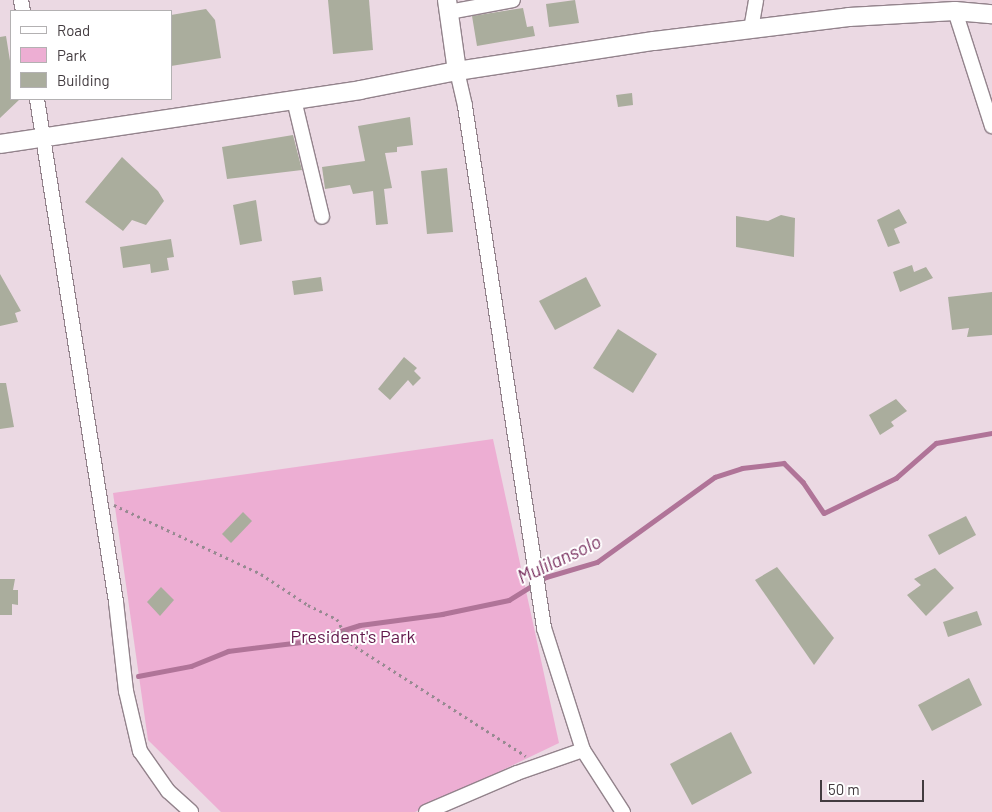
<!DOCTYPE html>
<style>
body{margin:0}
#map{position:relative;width:992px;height:812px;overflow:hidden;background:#ebd9e3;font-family:Barlow,sans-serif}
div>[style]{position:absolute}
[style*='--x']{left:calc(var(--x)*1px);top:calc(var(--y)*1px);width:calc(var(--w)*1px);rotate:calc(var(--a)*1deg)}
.green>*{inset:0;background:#edaed3}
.stream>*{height:4.5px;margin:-2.25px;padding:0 2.25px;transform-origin:2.25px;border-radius:2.25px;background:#b07498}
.building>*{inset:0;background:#aaad9d}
.path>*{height:2.5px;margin-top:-1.25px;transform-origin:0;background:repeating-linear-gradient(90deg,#978a91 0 2.5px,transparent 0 6.5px)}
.roads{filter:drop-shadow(1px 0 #93838c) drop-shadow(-1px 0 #93838c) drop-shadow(0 1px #93838c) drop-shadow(0 -1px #93838c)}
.minor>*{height:14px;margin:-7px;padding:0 7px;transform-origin:7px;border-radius:7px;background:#fff}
.major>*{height:18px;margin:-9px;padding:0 9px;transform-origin:9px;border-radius:9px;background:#fff}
span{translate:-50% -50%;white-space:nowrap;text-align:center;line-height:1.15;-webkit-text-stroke:4px #fff;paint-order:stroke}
.park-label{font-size:18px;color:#62194b}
.water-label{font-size:19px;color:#772d5d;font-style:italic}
.legend{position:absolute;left:10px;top:10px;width:162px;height:90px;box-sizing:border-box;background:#fff;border:1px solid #b3b1b2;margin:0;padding:6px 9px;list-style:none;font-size:15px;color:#423b3f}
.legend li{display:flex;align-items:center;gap:10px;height:25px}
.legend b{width:25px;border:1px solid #b3b1b2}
.scale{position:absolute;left:820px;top:780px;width:104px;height:22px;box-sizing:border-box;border:2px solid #423b3f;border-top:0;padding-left:6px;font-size:15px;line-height:18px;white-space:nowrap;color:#423b3f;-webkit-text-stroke:4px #fff;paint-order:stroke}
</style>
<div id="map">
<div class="green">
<i style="clip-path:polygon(493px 439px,559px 743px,415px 812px,221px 812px,148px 740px,113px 493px)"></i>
</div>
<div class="stream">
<i style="--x:138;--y:676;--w:54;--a:-10.7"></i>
<i style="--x:191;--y:666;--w:40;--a:-22"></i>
<i style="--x:228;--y:651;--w:82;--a:-7"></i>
<i style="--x:309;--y:641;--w:53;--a:-17.4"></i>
<i style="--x:360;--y:625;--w:83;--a:-7.6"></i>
<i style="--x:442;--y:614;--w:68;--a:-11.8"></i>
<i style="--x:509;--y:600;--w:44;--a:-31.9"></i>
<i style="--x:546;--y:577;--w:53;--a:-16.4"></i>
<i style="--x:597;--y:562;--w:145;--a:-35.8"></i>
<i style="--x:715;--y:477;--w:28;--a:-18"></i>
<i style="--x:742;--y:468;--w:42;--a:-6.8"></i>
<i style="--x:784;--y:463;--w:27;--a:45"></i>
<i style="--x:803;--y:482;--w:37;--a:56"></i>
<i style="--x:824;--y:513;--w:80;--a:-25.9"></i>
<i style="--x:896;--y:478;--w:53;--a:-41.2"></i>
<i style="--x:936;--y:443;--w:57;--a:-10.1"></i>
</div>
<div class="building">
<i style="clip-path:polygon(328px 0,369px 0,373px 50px,333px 54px)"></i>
<i style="clip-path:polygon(575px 0,579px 23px,549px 27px,546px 4px)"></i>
<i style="clip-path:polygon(523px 8px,527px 27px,533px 26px,535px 36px,477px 46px,472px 16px)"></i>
<i style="clip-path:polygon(206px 9px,215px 20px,221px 58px,171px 66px,171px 15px)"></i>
<i style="clip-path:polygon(6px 36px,11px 67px,11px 99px,20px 99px,0 118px,0 37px)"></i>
<i style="clip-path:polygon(632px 93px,633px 105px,618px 107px,616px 95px)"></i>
<i style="clip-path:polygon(410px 117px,413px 145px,397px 147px,397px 152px,385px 153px,392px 188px,384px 189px,388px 224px,376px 225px,373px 191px,353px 194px,350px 185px,325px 189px,322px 167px,365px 161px,358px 126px)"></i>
<i style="clip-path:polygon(293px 135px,302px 170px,227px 179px,222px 147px)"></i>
<i style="clip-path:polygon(122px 157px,158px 191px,164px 201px,146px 225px,132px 220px,123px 231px,85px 202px)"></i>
<i style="clip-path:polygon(447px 168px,453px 232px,427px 234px,421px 171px)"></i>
<i style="clip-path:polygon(256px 200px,262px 241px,240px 245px,233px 205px)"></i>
<i style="clip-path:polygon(899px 209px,907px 223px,894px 229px,900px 243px,888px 247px,877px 220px)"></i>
<i style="clip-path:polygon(781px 215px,795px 218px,794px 257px,736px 247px,736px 216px,768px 221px)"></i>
<i style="clip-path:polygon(171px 239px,174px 257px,167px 258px,169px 270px,151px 273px,150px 264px,123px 268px,120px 247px)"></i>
<i style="clip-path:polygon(912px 265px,914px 272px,926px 267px,933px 278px,900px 292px,893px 272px)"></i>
<i style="clip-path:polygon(0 274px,21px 311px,15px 313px,18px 322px,0 326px)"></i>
<i style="clip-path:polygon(321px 277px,323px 291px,294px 295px,292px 281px)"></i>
<i style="clip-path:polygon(586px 277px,601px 306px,555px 330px,539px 301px)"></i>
<i style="clip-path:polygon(992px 292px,992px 335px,967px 337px,969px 328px,952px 330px,948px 297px)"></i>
<i style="clip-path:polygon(618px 329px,657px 354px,633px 393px,593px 368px)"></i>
<i style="clip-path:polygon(404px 357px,417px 368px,414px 371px,421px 378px,413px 386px,408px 380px,390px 400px,378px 389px)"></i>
<i style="clip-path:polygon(0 383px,6px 383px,14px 427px,0 429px)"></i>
<i style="clip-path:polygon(896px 399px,907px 411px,891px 422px,894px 426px,880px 435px,869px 415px)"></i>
<i style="clip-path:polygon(243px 512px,252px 521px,231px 543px,222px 534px)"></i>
<i style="clip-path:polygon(966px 516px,976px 535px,939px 555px,928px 535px)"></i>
<i style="clip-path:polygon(777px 567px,834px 638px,814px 665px,755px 580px)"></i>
<i style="clip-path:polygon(935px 568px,954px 588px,926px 616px,907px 595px,921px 585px,914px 579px)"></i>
<i style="clip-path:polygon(0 579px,15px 579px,13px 590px,18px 590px,18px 605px,12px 604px,12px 615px,0 615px)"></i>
<i style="clip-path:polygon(161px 587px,174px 600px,160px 616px,147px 602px)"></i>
<i style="clip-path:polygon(977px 611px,982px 625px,948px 637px,943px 622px)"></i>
<i style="clip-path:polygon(969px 678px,982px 705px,932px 731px,918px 705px)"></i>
<i style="clip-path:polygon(731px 732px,752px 773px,692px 805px,670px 764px)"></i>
</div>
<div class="path">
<i style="--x:114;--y:505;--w:162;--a:25.1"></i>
<i style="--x:261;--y:574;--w:56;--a:33.4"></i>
<i style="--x:308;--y:605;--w:32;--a:26"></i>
<i style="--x:337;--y:619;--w:27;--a:62"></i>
<i style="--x:350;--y:643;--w:209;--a:32.7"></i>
</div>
<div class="roads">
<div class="minor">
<i style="--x:21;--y:0;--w:11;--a:80"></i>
<i style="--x:955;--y:11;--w:121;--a:72.2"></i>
<i style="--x:449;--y:12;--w:65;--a:-10.6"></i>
<i style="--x:751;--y:29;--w:29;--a:-80"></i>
<i style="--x:457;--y:71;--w:36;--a:77"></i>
<i style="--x:465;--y:106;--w:528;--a:81.39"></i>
<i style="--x:544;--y:628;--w:128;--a:72.3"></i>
<i style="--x:583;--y:750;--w:74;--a:57.2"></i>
<i style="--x:37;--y:99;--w:509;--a:81.07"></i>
<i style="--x:116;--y:602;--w:90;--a:83.6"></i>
<i style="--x:126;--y:691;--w:62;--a:76.9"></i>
<i style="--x:140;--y:751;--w:49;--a:55"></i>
<i style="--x:168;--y:791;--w:31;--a:42"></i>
<i style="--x:294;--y:100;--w:120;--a:76.5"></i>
<i style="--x:426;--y:812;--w:99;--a:-23.2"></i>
<i style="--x:517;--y:773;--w:70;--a:-19.2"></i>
</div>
<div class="major">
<i style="--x:447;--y:0;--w:72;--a:82"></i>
<i style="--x:0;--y:144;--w:364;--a:-8.5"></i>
<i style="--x:360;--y:90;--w:99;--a:-11.1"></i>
<i style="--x:457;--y:71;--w:199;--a:-8.7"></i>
<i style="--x:654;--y:41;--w:196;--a:-7"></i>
<i style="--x:849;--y:17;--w:106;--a:-3.2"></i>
<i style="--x:955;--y:11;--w:37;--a:5"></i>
</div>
</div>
<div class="park-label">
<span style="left:353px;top:636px">President's Park</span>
</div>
<div class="water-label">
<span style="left:559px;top:559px;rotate:-25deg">Mulilansolo</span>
</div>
<ul class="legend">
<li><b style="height:6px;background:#fff"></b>Road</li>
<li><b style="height:14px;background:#edaed3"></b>Park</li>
<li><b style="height:14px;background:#aaad9d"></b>Building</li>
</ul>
<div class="scale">50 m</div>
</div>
